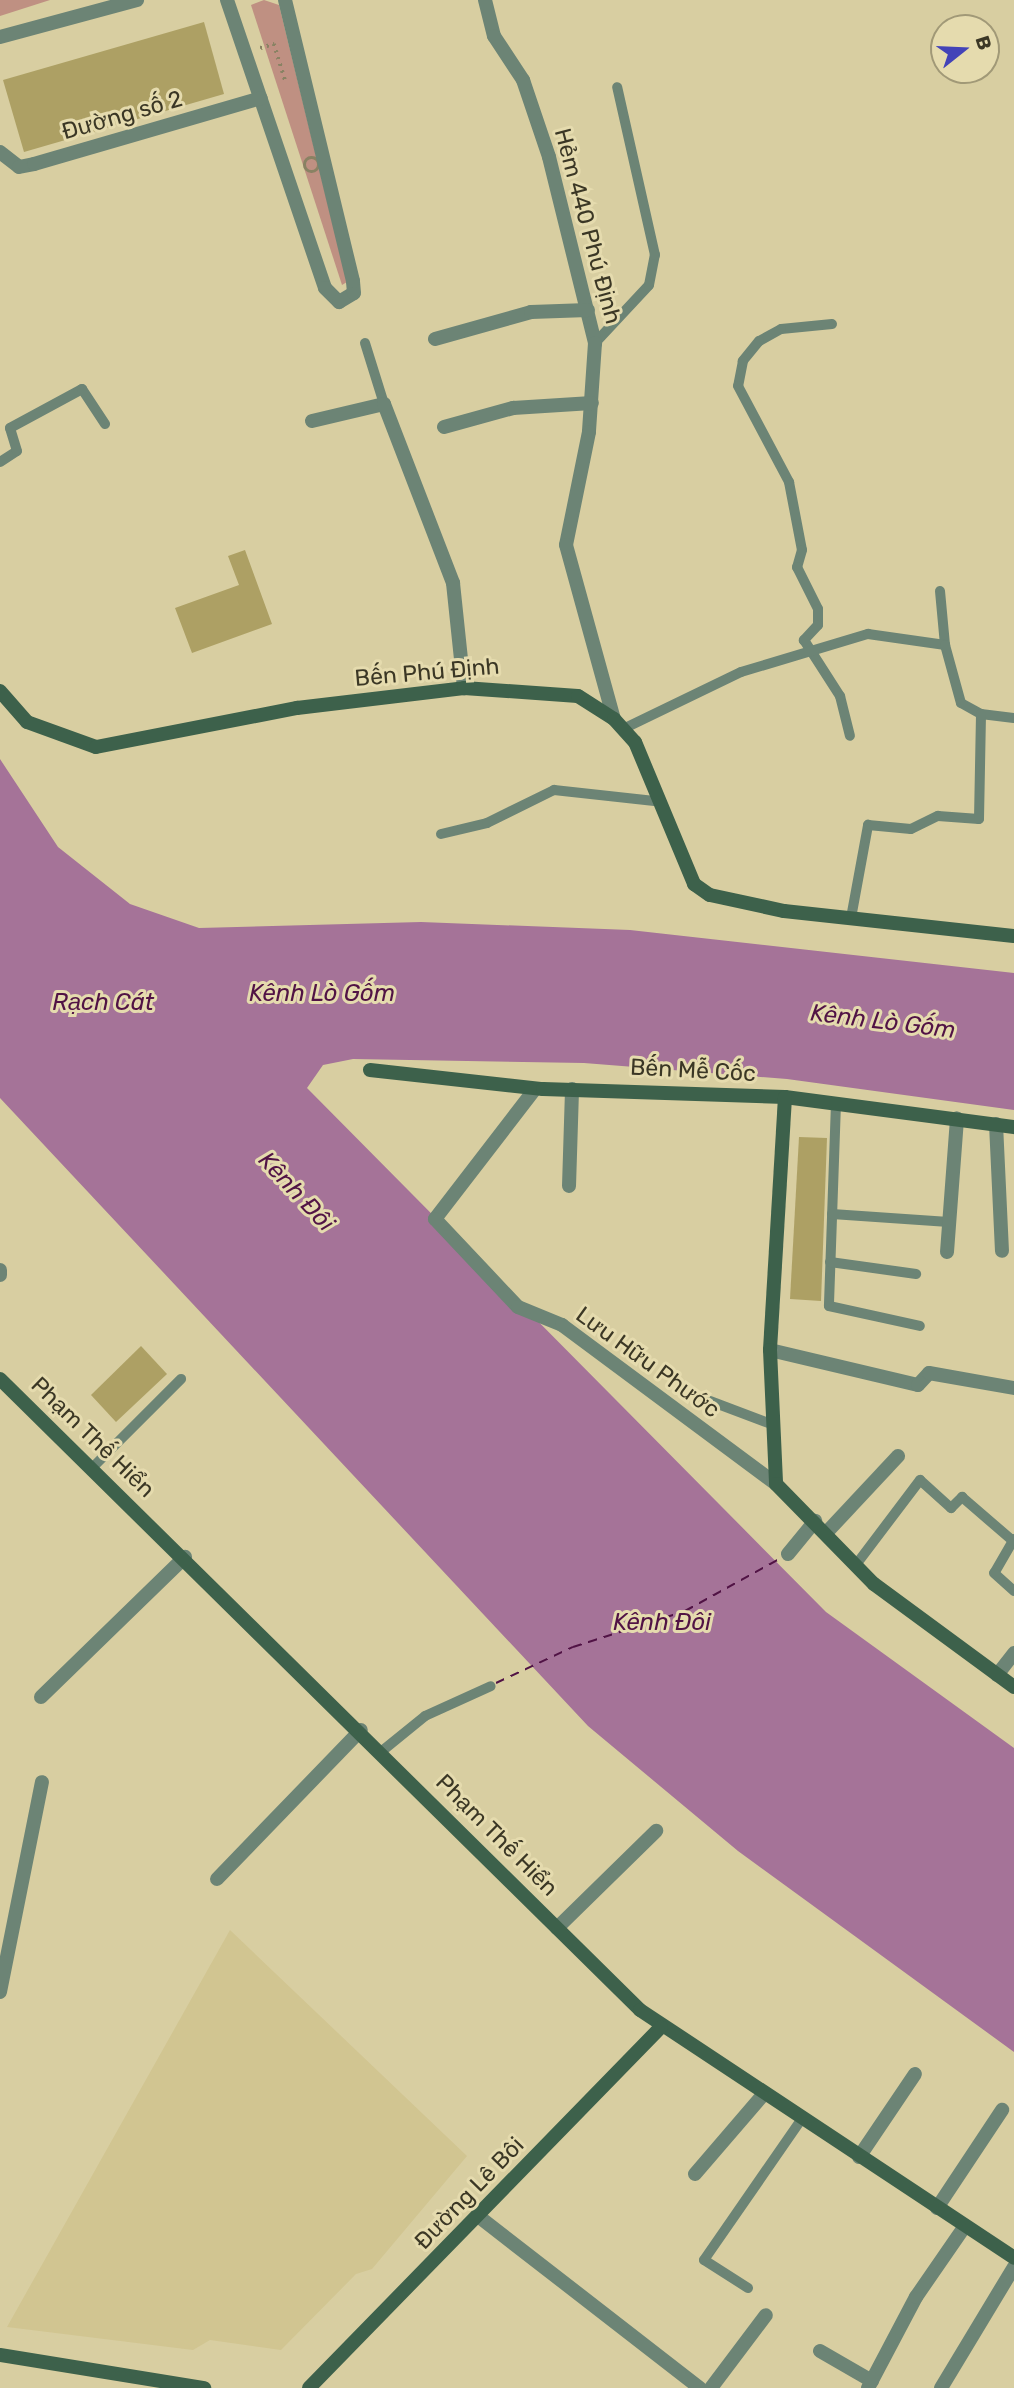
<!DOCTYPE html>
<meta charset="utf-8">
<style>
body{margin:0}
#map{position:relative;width:1014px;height:2388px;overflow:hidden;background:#d8cea1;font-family:Rubik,sans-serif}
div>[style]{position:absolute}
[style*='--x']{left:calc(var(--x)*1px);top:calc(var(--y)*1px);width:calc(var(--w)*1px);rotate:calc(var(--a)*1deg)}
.built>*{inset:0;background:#d1c591}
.green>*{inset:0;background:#bf9082}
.water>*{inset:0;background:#a57398}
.ferry>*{height:2px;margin-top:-1px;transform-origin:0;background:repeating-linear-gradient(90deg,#511345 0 9px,transparent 0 16px)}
.building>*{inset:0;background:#ada064}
.path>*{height:3.5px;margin-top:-1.75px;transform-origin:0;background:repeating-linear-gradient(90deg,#898263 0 2px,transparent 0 7px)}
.path>.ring{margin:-1.75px;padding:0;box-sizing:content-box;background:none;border:3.5px solid #898263;border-radius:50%}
.lane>*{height:10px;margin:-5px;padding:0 5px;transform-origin:5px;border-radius:5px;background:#6c8475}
.street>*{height:14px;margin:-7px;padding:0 7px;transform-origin:7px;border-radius:7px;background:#6c8475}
.secondary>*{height:14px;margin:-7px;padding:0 7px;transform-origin:7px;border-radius:7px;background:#3d614b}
span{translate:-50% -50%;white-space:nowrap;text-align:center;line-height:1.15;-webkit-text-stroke:6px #e5dbae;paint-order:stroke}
.street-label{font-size:23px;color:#3b3725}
.water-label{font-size:24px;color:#511345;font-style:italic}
.north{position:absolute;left:930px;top:14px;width:70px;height:70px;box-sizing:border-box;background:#e5dbae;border:2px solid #a19977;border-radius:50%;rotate:72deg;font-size:19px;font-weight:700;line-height:28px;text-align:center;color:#3b3725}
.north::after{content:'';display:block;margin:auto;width:24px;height:32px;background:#4343b8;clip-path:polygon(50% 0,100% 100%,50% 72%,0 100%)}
</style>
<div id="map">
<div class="built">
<i style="clip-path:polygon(230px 1930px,467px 2156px,372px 2269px,356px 2274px,281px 2350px,210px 2340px,193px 2350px,7px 2327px)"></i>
</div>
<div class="green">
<i style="clip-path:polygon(0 0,50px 0,0 16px)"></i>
<i style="clip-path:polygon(264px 0,279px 5px,347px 282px,342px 285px,251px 5px)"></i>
</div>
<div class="water">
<i style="clip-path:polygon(0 759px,58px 847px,130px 904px,199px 928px,421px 922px,630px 930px,1014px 973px,1014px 1110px,787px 1079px,584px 1063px,353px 1059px,323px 1065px,307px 1088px,826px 1612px,1014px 1748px,1014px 2052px,738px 1851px,588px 1726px,0 1098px)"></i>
</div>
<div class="ferry">
<i style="--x:496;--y:1683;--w:85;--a:-25.1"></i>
<i style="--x:573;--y:1647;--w:118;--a:-17.8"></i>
<i style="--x:685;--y:1611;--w:110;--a:-28.9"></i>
</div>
<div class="building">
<i style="clip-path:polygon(204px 22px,224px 94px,24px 152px,3px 80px)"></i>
<i style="clip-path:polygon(245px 550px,272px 624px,192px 653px,175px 608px,239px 585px,228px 556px)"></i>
<i style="clip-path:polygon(799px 1137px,827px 1138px,821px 1301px,790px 1299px)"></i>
<i style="clip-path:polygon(141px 1346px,167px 1374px,116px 1422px,91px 1395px)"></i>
</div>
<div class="path">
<i style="--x:260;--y:48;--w:15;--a:-16"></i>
<i style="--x:274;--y:44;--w:41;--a:72.9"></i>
<i class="ring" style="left:305px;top:158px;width:10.5px;height:10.5px"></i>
</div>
<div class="lane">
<i style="--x:832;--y:324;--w:51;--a:174.4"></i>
<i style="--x:781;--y:329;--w:25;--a:151"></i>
<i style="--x:759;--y:341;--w:26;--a:129"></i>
<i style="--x:743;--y:361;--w:25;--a:101"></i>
<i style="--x:738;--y:386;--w:109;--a:62"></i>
<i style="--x:789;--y:482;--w:69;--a:79.2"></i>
<i style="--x:802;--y:550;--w:18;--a:106"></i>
<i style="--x:797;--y:567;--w:47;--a:63.4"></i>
<i style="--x:818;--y:609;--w:16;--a:90"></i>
<i style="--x:818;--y:625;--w:21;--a:133"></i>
<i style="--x:804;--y:640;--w:67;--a:57.3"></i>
<i style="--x:840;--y:696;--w:41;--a:76"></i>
<i style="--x:365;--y:343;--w:64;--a:72.7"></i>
<i style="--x:595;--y:343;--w:79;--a:-47"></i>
<i style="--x:649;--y:285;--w:31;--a:-79"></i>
<i style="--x:655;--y:255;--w:172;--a:-102.7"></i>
<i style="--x:0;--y:462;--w:20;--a:-33"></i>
<i style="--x:17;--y:451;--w:24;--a:-107"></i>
<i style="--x:10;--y:428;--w:82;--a:-28.4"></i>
<i style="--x:82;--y:389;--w:42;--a:56.7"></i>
<i style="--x:940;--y:591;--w:54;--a:84.7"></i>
<i style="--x:623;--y:729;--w:131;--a:-25.8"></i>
<i style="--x:741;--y:672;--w:133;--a:-16.7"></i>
<i style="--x:868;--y:634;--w:78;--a:8.1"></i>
<i style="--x:945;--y:645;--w:60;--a:74.6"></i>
<i style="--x:961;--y:703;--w:23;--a:29"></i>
<i style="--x:981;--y:714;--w:33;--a:7"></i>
<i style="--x:441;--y:834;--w:47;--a:-13.4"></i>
<i style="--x:487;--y:823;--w:75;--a:-26.2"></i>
<i style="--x:554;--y:790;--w:101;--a:6.3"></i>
<i style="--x:851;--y:918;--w:95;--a:-79.6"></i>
<i style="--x:868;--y:825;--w:43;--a:5.3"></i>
<i style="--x:911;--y:829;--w:30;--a:-26"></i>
<i style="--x:938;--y:816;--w:41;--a:4.2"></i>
<i style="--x:979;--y:819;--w:105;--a:-88.9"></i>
<i style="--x:836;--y:1103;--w:203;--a:92"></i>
<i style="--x:829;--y:1306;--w:93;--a:12.4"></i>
<i style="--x:832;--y:1214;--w:117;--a:3.9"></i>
<i style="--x:830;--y:1262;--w:87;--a:7.9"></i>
<i style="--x:710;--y:1401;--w:68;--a:20.6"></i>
<i style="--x:92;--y:1468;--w:126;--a:-45"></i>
<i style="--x:1014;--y:1539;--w:39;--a:120"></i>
<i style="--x:994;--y:1573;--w:27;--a:42"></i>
<i style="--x:855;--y:1566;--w:108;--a:-52.9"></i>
<i style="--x:920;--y:1480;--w:42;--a:42.1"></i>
<i style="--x:951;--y:1508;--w:16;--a:-45"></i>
<i style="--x:962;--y:1497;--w:67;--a:40.8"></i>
<i style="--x:382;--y:1751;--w:55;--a:-39.1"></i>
<i style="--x:425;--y:1716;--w:72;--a:-24.4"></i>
<i style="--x:748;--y:2288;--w:52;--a:-147.5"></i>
<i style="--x:704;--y:2260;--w:170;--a:-55.3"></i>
</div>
<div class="street">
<i style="--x:227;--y:0;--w:304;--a:71.2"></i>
<i style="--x:325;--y:288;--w:20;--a:45"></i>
<i style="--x:339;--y:302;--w:17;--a:-31"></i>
<i style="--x:354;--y:293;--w:12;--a:-95"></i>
<i style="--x:353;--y:281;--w:289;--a:-103.6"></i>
<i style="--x:485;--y:0;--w:37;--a:76"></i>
<i style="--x:494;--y:36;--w:53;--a:56.6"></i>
<i style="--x:523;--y:80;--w:81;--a:71.3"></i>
<i style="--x:549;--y:157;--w:192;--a:76.1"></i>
<i style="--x:595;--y:343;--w:89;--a:93.9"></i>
<i style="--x:589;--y:432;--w:115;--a:101.5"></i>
<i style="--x:566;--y:545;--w:180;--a:74.6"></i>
<i style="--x:0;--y:37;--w:142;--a:-15.1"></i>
<i style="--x:0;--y:152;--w:24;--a:38"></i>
<i style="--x:19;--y:167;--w:15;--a:-11"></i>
<i style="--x:34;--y:164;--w:236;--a:-16.2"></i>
<i style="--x:435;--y:339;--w:100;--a:-15.7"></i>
<i style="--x:531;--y:312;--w:57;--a:-2"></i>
<i style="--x:312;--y:421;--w:74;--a:-13.3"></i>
<i style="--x:384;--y:404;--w:192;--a:68.9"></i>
<i style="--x:453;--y:583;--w:106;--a:84"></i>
<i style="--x:444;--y:427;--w:72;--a:-15.4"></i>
<i style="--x:513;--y:408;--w:79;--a:-3.6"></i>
<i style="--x:535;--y:1089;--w:164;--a:127.6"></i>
<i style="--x:435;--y:1219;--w:121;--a:46.7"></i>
<i style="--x:518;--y:1307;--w:48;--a:22.2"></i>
<i style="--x:562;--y:1325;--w:267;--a:36.6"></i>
<i style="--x:996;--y:1124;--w:127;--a:87.3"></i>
<i style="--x:569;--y:1186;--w:97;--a:-88.2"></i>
<i style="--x:947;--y:1252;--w:134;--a:-85.7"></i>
<i style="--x:0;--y:1270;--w:5;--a:90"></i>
<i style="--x:770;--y:1350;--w:152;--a:13.3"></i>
<i style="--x:918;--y:1385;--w:16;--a:-47"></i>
<i style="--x:929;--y:1373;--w:86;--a:10"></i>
<i style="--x:827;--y:1532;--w:104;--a:-46.9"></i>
<i style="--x:788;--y:1554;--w:43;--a:-50.7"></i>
<i style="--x:997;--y:1675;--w:28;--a:-52"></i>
<i style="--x:41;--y:1697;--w:201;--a:-44.2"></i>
<i style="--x:217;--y:1879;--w:207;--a:-46"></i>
<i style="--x:557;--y:1928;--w:139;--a:-44.4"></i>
<i style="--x:0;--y:1992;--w:214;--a:-78.7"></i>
<i style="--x:859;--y:2157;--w:100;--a:-56"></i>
<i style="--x:695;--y:2174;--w:104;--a:-49.3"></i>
<i style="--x:937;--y:2208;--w:118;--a:-56.4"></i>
<i style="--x:478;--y:2216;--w:281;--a:37.8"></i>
<i style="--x:820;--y:2351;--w:60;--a:30"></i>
<i style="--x:711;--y:2388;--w:91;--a:-53"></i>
<i style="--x:868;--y:2388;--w:103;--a:-62.2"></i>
<i style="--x:916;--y:2297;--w:86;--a:-55.4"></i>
<i style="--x:941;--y:2388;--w:141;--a:-58.9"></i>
</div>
<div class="secondary">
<i style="--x:0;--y:691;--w:41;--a:48.9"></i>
<i style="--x:27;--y:722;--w:73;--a:19.9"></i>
<i style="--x:96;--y:747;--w:205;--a:-11"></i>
<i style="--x:297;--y:708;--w:168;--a:-6.8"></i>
<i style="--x:464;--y:688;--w:114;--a:4"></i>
<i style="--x:578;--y:696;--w:43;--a:32.6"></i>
<i style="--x:614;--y:719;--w:31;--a:48"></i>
<i style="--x:635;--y:742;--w:154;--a:67.4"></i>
<i style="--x:694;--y:884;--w:19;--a:35"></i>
<i style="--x:710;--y:895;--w:76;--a:12.2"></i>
<i style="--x:784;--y:911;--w:231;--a:6.2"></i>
<i style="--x:370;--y:1070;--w:174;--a:6.3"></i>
<i style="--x:543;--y:1089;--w:242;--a:1.9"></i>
<i style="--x:785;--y:1097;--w:231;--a:7.5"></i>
<i style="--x:785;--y:1097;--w:253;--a:93.4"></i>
<i style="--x:770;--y:1350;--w:134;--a:87.4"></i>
<i style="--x:776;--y:1484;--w:140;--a:45.6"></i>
<i style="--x:874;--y:1584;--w:174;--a:36.3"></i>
<i style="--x:0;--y:1379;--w:899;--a:44.59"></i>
<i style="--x:640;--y:2010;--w:449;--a:33.5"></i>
<i style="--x:0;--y:2355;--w:207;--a:9.2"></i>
<i style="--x:309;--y:2388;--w:504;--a:-45.72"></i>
</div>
<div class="street-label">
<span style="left:122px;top:115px;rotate:-16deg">Đường số 2</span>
<span style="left:588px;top:226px;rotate:75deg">Hẻm 440 Phú Định</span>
<span style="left:427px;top:672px;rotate:-5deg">Bến Phú Định</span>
<span style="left:693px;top:1070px;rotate:3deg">Bến Mễ Cốc</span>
<span style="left:648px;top:1362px;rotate:36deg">Lưu Hữu Phước</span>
<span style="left:93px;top:1437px;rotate:44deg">Phạm Thế Hiển</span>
<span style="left:497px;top:1835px;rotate:45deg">Phạm Thế Hiển</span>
<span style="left:469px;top:2193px;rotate:-46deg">Đường Lê Bôi</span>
</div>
<div class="water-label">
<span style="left:322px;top:994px">Kênh Lò Gốm</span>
<span style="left:103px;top:1003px">Rạch Cát</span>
<span style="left:883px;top:1022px;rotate:7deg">Kênh Lò Gốm</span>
<span style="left:296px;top:1192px;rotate:47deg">Kênh Đôi</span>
<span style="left:662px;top:1623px">Kênh Đôi</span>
</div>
<div class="north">B</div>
</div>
